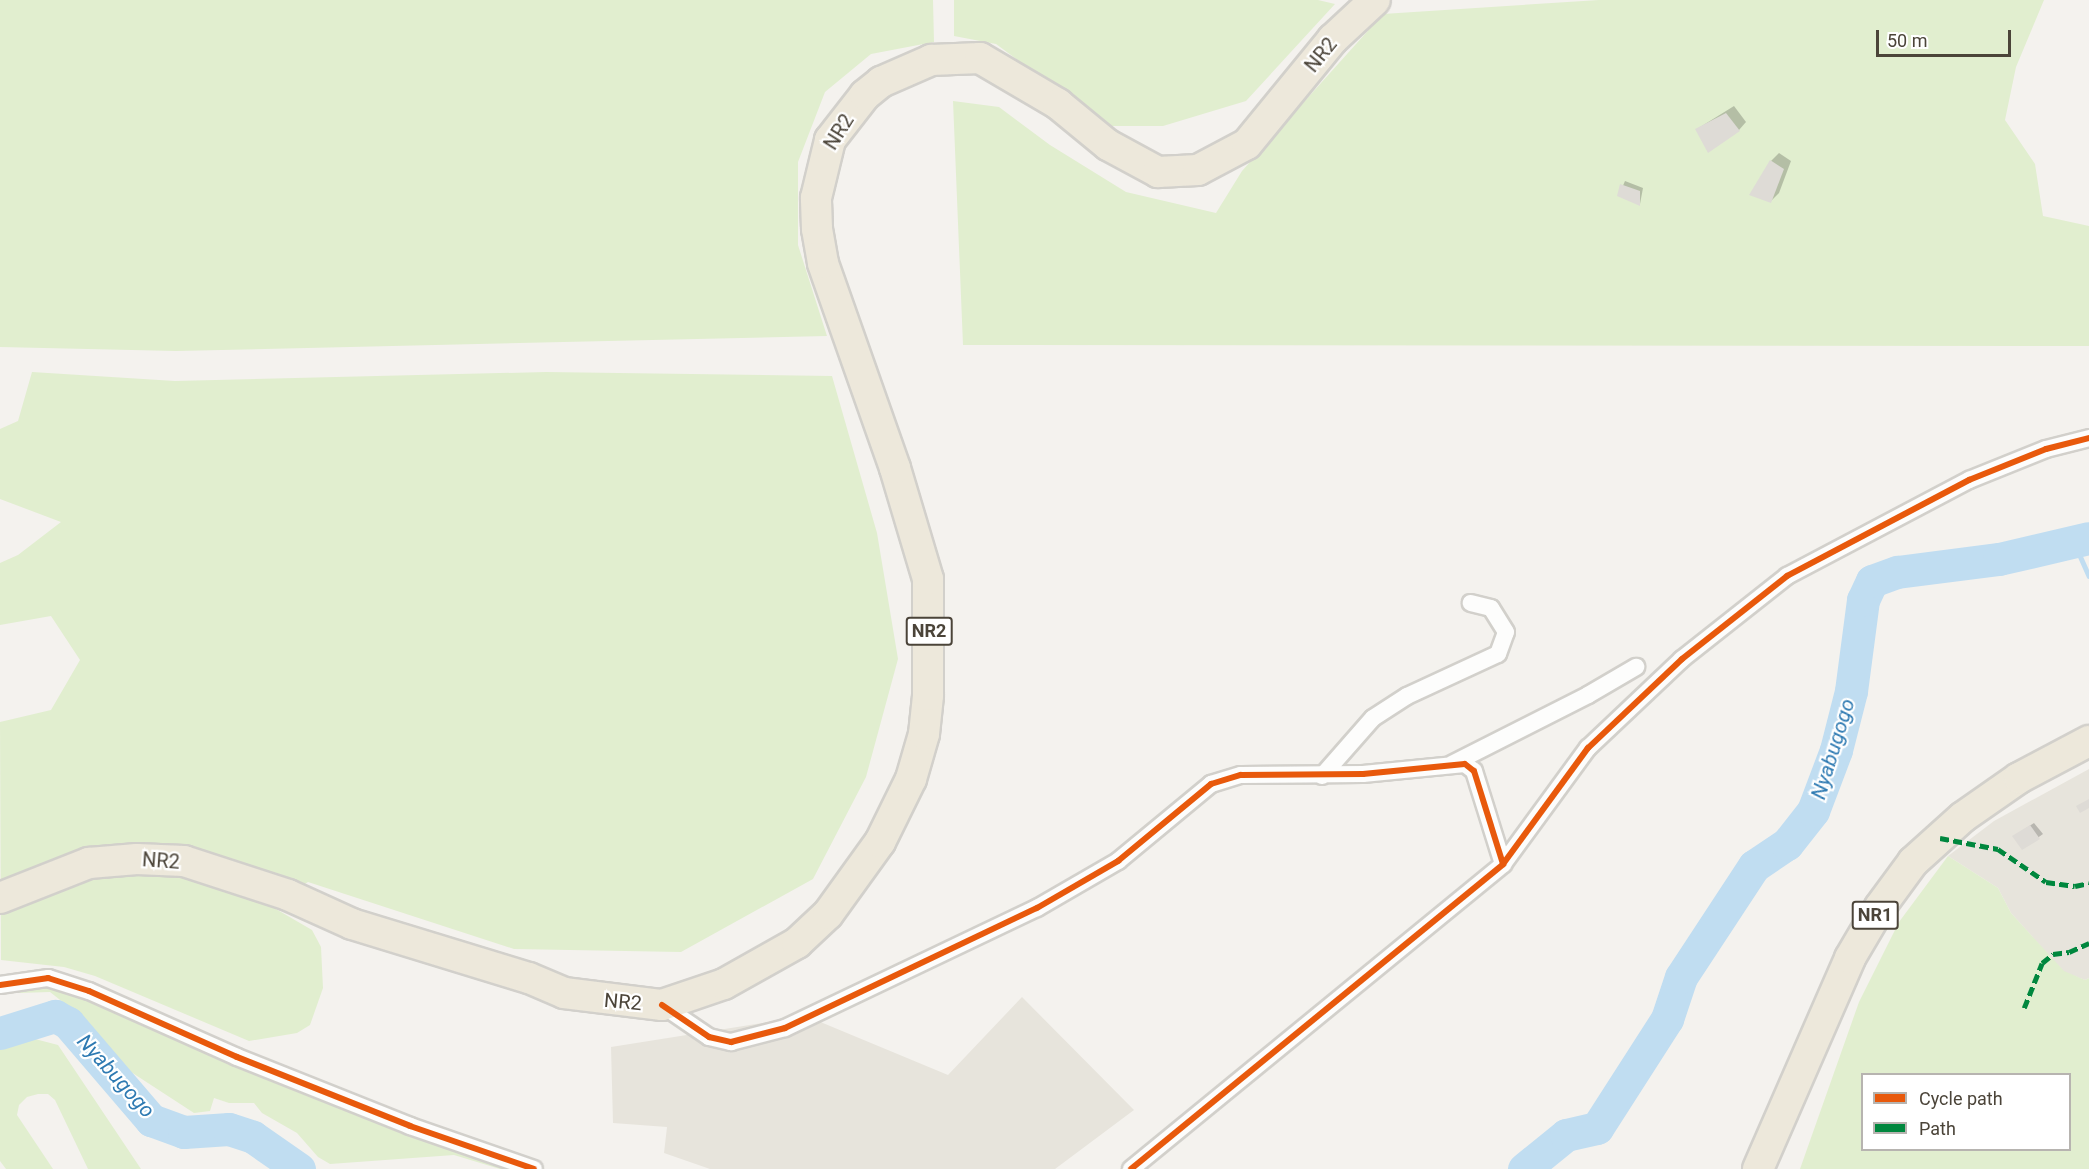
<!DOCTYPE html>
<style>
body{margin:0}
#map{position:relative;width:2089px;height:1169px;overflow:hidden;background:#f4f2ee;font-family:Roboto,sans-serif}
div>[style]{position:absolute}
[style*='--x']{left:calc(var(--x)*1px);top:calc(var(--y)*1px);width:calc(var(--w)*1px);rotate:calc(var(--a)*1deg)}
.residential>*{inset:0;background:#e7e4dc}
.green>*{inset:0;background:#e1eecf}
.shadow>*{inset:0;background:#0003}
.stream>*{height:5px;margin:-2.5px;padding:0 2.5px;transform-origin:2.5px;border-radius:2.5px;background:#c0ddf1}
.river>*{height:33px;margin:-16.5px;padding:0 16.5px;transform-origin:16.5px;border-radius:16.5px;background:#c0ddf1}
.building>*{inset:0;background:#dedbd6}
.roads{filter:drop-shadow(2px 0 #d2d0cb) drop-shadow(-2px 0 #d2d0cb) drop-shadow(0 2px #d2d0cb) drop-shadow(0 -2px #d2d0cb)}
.street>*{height:16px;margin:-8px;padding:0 8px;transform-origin:8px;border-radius:8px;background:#fdfdfc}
.highway>*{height:30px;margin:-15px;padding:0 15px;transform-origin:15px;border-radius:15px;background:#ede8db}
.quiet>*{height:4.5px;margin-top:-2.25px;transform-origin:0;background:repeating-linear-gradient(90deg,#00873e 0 9px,transparent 0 13.5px)}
.cycleway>*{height:6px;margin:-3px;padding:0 3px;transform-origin:3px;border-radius:3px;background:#e8590c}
span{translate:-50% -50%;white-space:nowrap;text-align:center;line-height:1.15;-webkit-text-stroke:4.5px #fff;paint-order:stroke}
.shield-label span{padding:2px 4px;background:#fff;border:2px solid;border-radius:4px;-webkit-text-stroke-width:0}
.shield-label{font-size:18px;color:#4b4439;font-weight:700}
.street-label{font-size:20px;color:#4b4439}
.water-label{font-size:21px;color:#2e7ab2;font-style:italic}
.legend{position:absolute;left:1861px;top:1073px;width:210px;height:78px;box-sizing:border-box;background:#fff;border:2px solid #b7b4b0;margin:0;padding:8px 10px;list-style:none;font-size:18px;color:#4b4439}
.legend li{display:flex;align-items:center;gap:12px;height:30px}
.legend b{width:30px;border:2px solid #b7b4b0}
.scale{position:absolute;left:1876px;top:30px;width:135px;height:27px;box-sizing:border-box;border:3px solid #4b4439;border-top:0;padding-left:8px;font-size:18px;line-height:21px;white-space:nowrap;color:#4b4439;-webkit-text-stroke:4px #fff;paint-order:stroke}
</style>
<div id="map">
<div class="residential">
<i style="clip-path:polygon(2089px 769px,2089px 978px,2085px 980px,2064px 972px,2011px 913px,1998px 888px,1948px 856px,1994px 821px)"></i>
<i style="clip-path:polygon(1022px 997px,1134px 1110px,1055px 1169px,710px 1169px,664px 1153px,667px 1127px,613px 1123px,611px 1047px,806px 1016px,948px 1075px)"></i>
</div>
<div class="green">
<i style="clip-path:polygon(0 0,933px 0,934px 42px,871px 54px,825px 92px,798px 162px,798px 245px,827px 336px,176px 351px,0 347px)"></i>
<i style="clip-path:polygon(954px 0,1318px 0,1335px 4px,1246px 101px,1163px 126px,1107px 126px,996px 44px,954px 36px)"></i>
<i style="clip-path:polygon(1599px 0,2044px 0,2016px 67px,2005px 120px,2035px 164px,2043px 216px,2089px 226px,2089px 346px,963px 345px,953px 101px,999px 107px,1050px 145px,1126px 192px,1216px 213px,1242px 171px,1383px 14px)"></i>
<i style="clip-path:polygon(32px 372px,175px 381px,546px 372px,832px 376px,877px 533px,898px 659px,866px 777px,813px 879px,681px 952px,514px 949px,308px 882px,288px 895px,173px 870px,269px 905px,312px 930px,321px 947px,323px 988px,310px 1025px,297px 1033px,249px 1041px,95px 976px,64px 967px,1px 960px,0 722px,51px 710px,80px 660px,51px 616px,0 625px,0 563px,18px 555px,61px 522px,0 499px,0 429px,18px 421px)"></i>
<i style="clip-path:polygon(evenodd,1948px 856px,1998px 888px,2011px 913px,2064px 971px,2085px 980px,2089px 978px,2089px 1169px,1800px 1169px,1859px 1002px,1899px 922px,1948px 856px,1862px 1074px,2070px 1074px,2070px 1150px,1862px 1150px,1862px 1074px)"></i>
<i style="clip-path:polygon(48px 983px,525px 1169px,500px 1169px,454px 1155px,330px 1164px,318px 1157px,297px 1133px,262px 1113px,254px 1103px,229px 1103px,214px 1098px,210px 1111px,194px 1113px,108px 1057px,83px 1018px,50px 992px,18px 993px,17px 989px)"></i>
<i style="clip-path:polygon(35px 1039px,58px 1045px,141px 1169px,88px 1169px,55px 1100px,48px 1094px,38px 1094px,27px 1097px,19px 1105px,17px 1115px,53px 1169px,6px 1169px,0 1161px,0 1048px,11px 1041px)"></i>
</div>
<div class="shadow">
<i style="clip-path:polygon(1734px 106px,1746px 122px,1739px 130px,1697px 129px)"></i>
<i style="clip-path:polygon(1779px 153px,1791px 161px,1779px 193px,1771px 201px,1771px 161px)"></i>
<i style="clip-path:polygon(1625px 181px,1643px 188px,1640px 204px,1619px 195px)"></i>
<i style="clip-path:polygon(2034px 823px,2043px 834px,2023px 848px,2014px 836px)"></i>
</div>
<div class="stream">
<i style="--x:2074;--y:543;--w:36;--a:66"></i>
</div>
<div class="river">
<i style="--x:0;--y:1033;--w:58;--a:-17.2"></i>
<i style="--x:55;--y:1016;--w:15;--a:28"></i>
<i style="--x:68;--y:1023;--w:128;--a:49.4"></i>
<i style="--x:151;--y:1120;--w:35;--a:20"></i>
<i style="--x:184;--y:1132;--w:45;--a:-3.8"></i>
<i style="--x:229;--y:1129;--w:25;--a:18"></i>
<i style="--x:253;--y:1137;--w:56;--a:34.8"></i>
<i style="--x:1524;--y:1169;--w:54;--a:-39"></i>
<i style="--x:1566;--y:1135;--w:32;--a:-13"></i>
<i style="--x:1597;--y:1128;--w:130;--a:-57.3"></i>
<i style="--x:1667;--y:1019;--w:44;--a:-71.6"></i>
<i style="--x:1681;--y:977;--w:133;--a:-56.7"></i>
<i style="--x:1754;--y:866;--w:40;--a:-34"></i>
<i style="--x:1787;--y:844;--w:42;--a:-51.8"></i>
<i style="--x:1813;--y:811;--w:65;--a:-69.3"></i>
<i style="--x:1836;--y:750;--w:61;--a:-75.7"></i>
<i style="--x:1851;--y:691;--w:92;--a:-82.5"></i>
<i style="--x:1863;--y:600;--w:21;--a:-65"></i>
<i style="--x:1872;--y:581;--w:27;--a:-20"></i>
<i style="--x:1897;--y:572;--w:103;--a:-7.3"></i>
<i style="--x:1999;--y:559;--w:92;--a:-13.1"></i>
</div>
<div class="building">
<i style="clip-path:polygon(1726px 113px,1740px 131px,1708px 153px,1695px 129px)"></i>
<i style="clip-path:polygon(1770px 160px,1784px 169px,1771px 203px,1749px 195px)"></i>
<i style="clip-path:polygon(1620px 184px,1640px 191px,1640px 206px,1617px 196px)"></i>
<i style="clip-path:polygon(2089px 799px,2089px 808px,2080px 813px,2076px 806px)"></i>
<i style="clip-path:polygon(2030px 825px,2040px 839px,2022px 850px,2012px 836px)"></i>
</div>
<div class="roads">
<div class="street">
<i style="--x:1452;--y:764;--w:153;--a:-26.9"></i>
<i style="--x:1588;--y:695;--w:56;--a:-30.3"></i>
<i style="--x:1322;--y:776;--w:77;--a:-48.7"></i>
<i style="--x:1373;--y:718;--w:40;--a:-32.9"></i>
<i style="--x:1407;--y:696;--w:100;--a:-24.8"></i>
<i style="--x:1498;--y:654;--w:23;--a:-70"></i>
<i style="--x:1506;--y:632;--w:28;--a:-122"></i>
<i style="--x:1491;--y:608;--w:21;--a:-166"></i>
<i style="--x:0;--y:985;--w:49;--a:-8.3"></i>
<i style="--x:48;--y:978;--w:43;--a:17.6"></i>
<i style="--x:89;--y:991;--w:162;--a:24"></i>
<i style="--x:237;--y:1057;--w:186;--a:21.7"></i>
<i style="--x:410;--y:1126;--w:131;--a:19.1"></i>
<i style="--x:662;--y:1005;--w:57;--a:34.2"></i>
<i style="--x:709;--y:1037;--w:23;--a:13"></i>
<i style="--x:731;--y:1042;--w:56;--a:-14.5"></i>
<i style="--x:785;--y:1028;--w:279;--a:-25.5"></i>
<i style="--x:1037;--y:908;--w:94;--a:-30.1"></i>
<i style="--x:1118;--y:861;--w:121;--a:-39.6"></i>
<i style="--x:1211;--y:784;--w:31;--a:-17"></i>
<i style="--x:1241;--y:775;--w:122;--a:-0.5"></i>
<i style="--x:1363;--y:774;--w:102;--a:-5.6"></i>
<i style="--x:1465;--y:764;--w:11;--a:38"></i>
<i style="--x:1474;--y:771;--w:97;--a:72.7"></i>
<i style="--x:1131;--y:1169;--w:481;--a:-39.3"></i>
<i style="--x:1503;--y:864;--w:144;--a:-53.8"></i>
<i style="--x:1588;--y:748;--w:129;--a:-43.4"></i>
<i style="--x:1682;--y:659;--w:134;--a:-38.3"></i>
<i style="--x:1787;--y:576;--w:206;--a:-27.8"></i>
<i style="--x:1969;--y:480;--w:83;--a:-21.9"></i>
<i style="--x:2046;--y:449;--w:44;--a:-14.3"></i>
</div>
<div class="highway">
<i style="--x:0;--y:898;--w:96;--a:-21.5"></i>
<i style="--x:89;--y:863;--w:48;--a:-4.8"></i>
<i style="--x:137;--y:859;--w:47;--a:2.4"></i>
<i style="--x:184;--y:861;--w:109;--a:18.1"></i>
<i style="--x:288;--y:895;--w:70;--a:24.4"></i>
<i style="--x:352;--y:924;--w:185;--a:17"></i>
<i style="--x:529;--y:978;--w:38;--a:23"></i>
<i style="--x:564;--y:993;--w:99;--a:7"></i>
<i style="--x:662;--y:1005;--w:65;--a:-18.7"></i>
<i style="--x:724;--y:984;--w:84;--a:-29.3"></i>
<i style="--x:797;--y:943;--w:42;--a:-43.1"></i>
<i style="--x:828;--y:914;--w:89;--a:-54.2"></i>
<i style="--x:880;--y:842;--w:70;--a:-63.8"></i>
<i style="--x:911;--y:779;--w:47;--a:-73.9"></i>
<i style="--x:924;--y:734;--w:39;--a:-84"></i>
<i style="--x:928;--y:695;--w:116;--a:-90"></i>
<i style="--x:928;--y:579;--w:116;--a:-106.6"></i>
<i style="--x:895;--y:468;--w:217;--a:-109.4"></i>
<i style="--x:823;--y:263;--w:35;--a:-100"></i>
<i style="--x:817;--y:229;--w:31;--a:-92"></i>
<i style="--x:816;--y:198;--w:60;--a:-76.4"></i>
<i style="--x:830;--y:140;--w:57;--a:-52.1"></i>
<i style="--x:865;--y:95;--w:21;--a:-39"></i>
<i style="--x:881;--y:82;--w:55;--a:-23.7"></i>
<i style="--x:931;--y:60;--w:49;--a:-2.3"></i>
<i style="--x:980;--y:58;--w:91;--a:30.5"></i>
<i style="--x:1058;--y:104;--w:65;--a:39.4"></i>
<i style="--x:1108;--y:145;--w:57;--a:28.4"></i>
<i style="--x:1158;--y:172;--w:40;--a:-2.9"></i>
<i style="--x:1198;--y:170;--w:55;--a:-28"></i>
<i style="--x:1247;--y:144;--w:136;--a:-50.7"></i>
<i style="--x:1333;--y:39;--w:57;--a:-42.9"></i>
<i style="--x:1758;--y:1169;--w:230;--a:-66.4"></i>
<i style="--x:1850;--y:958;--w:59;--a:-59.5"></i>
<i style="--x:1880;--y:907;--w:56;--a:-53.7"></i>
<i style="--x:1913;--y:862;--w:67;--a:-42"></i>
<i style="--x:1963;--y:817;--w:68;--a:-34.9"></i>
<i style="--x:2019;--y:778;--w:79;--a:-27.9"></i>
</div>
</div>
<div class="quiet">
<i style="--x:1940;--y:838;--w:59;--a:10.7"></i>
<i style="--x:1998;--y:849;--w:58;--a:34.5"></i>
<i style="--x:2046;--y:882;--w:29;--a:8"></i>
<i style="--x:2075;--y:886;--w:14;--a:-12"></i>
<i style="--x:2024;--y:1008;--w:48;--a:-68.2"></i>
<i style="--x:2042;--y:963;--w:14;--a:-39"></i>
<i style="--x:2053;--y:954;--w:16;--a:-7"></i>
<i style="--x:2069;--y:952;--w:22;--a:-24"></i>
</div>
<div class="cycleway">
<i style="--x:0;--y:985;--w:49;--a:-8.3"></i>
<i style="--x:48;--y:978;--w:43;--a:17.6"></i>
<i style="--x:89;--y:991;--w:162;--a:24"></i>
<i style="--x:237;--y:1057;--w:186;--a:21.7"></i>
<i style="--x:410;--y:1126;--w:131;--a:19.1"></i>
<i style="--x:662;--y:1005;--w:57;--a:34.2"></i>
<i style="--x:709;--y:1037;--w:23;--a:13"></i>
<i style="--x:731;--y:1042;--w:56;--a:-14.5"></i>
<i style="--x:785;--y:1028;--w:279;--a:-25.5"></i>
<i style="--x:1037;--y:908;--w:94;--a:-30.1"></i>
<i style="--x:1118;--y:861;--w:121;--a:-39.6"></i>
<i style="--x:1211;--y:784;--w:31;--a:-17"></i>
<i style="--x:1241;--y:775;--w:122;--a:-0.5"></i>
<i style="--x:1363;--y:774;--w:102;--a:-5.6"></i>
<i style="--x:1465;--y:764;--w:11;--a:38"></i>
<i style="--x:1474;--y:771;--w:97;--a:72.7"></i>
<i style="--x:1131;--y:1169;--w:481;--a:-39.3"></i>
<i style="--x:1503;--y:864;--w:144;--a:-53.8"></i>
<i style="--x:1588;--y:748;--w:129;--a:-43.4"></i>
<i style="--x:1682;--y:659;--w:134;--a:-38.3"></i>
<i style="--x:1787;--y:576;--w:206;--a:-27.8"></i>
<i style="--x:1969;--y:480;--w:83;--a:-21.9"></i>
<i style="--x:2046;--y:449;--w:44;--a:-14.3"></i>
</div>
<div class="shield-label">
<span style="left:929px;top:631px">NR2</span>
<span style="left:1875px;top:915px">NR1</span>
</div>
<div class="street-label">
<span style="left:1321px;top:55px;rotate:-51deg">NR2</span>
<span style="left:839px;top:132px;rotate:-58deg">NR2</span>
<span style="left:161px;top:861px;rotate:4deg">NR2</span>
<span style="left:623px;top:1002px;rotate:5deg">NR2</span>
</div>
<div class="water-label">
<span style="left:1833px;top:749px;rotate:-73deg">Nyabugogo</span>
<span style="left:116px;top:1076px;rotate:48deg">Nyabugogo</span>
</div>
<ul class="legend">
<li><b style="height:8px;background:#e8590c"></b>Cycle path</li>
<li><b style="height:8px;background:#00873e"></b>Path</li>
</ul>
<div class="scale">50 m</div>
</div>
